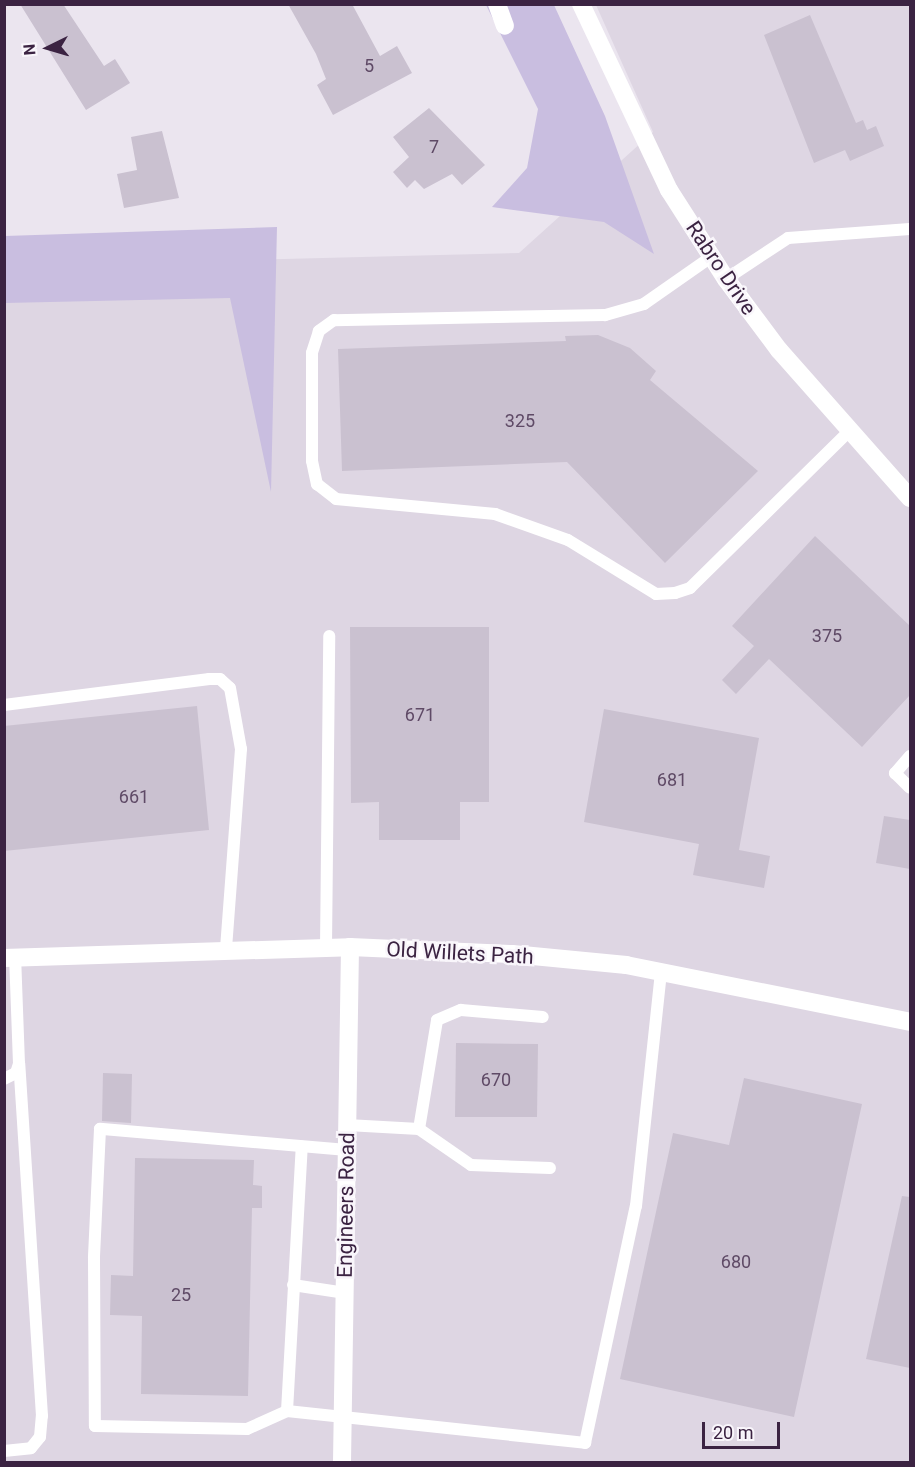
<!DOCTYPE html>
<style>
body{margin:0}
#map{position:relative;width:915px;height:1467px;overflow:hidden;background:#ebe5ef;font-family:Roboto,sans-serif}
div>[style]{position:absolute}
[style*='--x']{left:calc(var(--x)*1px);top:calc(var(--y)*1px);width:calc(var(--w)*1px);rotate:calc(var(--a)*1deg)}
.built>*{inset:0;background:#ded6e3}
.green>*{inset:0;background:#c9bee0}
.building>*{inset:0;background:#cac1d0}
.lane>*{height:12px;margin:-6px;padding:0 6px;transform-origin:6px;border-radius:6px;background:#fff}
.street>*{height:18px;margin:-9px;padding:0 9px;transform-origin:9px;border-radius:9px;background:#fff}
.secondary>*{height:18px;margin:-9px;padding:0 9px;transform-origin:9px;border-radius:9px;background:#fff}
span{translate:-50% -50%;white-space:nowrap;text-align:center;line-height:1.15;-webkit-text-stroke:5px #f9f6fb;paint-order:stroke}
.number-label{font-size:18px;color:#5f4a66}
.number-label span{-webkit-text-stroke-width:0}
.street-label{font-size:21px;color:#3b2342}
.frame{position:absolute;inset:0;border:6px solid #3b2342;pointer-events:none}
.north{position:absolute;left:18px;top:18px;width:60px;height:60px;-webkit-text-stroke:4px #f9f6fb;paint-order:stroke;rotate:265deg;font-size:16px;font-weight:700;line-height:24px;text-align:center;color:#3b2342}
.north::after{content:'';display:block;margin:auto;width:21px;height:27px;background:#3b2342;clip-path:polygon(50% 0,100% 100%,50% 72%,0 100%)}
.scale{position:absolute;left:702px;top:1422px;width:78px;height:27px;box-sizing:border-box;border:3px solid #3b2342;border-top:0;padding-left:8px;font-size:18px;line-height:21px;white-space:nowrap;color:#3b2342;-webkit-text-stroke:4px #f9f6fb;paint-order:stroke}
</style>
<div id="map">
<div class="built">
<i style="clip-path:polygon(596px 5px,910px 5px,910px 1462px,5px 1462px,4px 266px,519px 253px,653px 132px)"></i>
</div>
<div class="green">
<i style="clip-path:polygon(486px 5px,554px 5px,605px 116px,654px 254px,604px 222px,492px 207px,527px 168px,538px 109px)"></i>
<i style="clip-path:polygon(277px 227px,271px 492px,230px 298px,5px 303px,5px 236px)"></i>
</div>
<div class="building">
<i style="clip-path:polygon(20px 4px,63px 4px,104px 66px,115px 59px,130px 83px,86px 110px)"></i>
<i style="clip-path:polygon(288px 4px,352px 4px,380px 56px,397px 46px,412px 73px,333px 115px,317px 85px,326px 79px,316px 54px)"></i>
<i style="clip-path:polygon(810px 15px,856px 123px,863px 120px,867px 130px,876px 126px,884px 146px,850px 161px,845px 150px,814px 163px,764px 35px)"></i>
<i style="clip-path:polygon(429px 108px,485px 165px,462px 185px,452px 174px,424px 189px,415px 180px,407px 188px,393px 172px,409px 157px,393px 137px)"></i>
<i style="clip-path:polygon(162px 131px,179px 198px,124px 208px,117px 174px,137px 170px,131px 137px)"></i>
<i style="clip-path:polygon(598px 335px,630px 348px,656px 371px,650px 380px,758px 471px,665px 563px,567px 462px,342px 471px,338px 349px,566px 341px,565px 336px)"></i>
<i style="clip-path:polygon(815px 536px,910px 626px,910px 695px,862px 747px,769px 659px,736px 694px,722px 680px,754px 646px,732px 626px)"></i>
<i style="clip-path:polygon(350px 627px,489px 627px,489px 802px,460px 802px,460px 840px,379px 840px,379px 802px,351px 803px)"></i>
<i style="clip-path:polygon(197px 706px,209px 830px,4px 851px,4px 726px)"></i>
<i style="clip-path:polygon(604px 709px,759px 738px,739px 850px,770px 856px,764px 888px,693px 875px,699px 844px,584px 822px)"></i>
<i style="clip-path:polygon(884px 816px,910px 820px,910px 869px,876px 863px)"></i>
<i style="clip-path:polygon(456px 1043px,538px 1044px,537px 1117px,455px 1117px)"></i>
<i style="clip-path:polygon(103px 1073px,132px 1074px,131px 1123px,102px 1121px)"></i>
<i style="clip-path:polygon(744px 1078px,862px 1104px,794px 1417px,620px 1379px,673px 1133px,729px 1145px)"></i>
<i style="clip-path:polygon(135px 1158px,254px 1160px,253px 1185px,262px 1186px,262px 1208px,252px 1208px,248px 1396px,141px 1394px,142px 1316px,110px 1315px,111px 1275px,133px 1276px)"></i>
<i style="clip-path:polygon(902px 1196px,910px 1197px,910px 1368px,866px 1359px)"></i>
</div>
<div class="lane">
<i style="--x:711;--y:257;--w:82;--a:145"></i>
<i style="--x:644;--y:304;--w:41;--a:164.2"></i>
<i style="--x:605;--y:315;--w:271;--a:178.9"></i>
<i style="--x:334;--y:320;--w:19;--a:144"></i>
<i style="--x:319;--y:331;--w:23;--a:108"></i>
<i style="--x:312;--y:353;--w:108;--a:90"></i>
<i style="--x:312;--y:461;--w:24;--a:78"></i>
<i style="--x:317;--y:484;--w:24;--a:38"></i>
<i style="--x:336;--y:499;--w:160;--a:5.4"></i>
<i style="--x:495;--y:514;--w:77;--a:19.6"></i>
<i style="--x:568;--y:540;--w:103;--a:31.5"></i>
<i style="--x:656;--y:594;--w:19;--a:-3"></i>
<i style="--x:675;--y:593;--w:16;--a:-18"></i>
<i style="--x:690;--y:588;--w:223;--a:-44.6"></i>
<i style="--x:726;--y:279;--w:74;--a:-33.5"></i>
<i style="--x:788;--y:238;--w:122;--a:-4.2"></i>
<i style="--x:4;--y:705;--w:207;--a:-7.2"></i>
<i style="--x:209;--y:679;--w:11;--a:0"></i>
<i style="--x:220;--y:679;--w:13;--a:42"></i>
<i style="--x:230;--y:688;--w:62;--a:79.8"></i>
<i style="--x:241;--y:749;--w:201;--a:94.3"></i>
<i style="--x:910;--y:756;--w:23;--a:131"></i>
<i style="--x:895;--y:773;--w:21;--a:45"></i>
<i style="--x:326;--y:947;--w:311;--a:-89.4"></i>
<i style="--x:4;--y:1079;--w:13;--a:-27"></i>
<i style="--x:16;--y:1073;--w:9;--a:-72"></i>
<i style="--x:19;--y:1064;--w:107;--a:-92.1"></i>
<i style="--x:347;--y:1125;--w:72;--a:3.2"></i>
<i style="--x:419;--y:1129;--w:63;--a:34.7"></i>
<i style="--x:471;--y:1165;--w:79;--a:2.2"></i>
<i style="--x:419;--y:1129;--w:110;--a:-80.6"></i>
<i style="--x:437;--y:1020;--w:26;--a:-23"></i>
<i style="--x:461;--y:1010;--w:82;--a:4.9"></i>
<i style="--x:347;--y:1150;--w:248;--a:-175.1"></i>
<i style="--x:100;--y:1129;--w:129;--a:92.7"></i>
<i style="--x:94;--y:1258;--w:168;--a:89.7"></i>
<i style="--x:95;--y:1426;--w:152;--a:1.1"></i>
<i style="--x:247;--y:1429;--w:44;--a:-24.2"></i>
<i style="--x:287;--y:1411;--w:300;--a:6.1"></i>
<i style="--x:585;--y:1443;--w:242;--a:-77.9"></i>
<i style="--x:636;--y:1206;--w:236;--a:-83.9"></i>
<i style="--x:293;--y:1285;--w:53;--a:8.7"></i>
<i style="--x:287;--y:1411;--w:265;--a:-86.8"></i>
<i style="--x:4;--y:1451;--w:27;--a:-6"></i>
<i style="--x:31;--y:1448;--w:14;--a:-51"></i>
<i style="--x:40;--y:1437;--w:21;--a:-85"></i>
<i style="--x:42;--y:1416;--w:353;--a:-93.7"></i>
</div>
<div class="street">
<i style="--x:497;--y:4;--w:23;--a:70"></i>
<i style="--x:342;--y:1462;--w:515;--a:-89.11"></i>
</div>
<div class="secondary">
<i style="--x:581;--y:4;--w:206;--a:64.7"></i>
<i style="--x:669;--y:190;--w:106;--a:57.4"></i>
<i style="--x:726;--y:279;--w:89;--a:53.3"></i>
<i style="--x:779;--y:350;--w:198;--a:48.5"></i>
<i style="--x:4;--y:958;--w:346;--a:-1.8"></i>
<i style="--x:350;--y:947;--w:162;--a:2.5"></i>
<i style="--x:512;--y:954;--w:115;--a:5.5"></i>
<i style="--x:626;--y:965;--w:290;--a:11.3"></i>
</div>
<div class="number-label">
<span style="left:369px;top:66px">5</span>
<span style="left:434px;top:147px">7</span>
<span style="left:520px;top:421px">325</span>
<span style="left:827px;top:636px">375</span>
<span style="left:420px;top:715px">671</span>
<span style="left:672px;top:780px">681</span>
<span style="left:134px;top:797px">661</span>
<span style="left:496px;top:1080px">670</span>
<span style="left:736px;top:1262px">680</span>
<span style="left:181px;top:1295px">25</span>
</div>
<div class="street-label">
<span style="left:721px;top:268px;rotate:56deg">Rabro Drive</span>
<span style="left:460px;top:953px;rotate:3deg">Old Willets Path</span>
<span style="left:346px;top:1205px;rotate:-89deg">Engineers Road</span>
</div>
<div class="frame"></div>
<div class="north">N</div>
<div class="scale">20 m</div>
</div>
